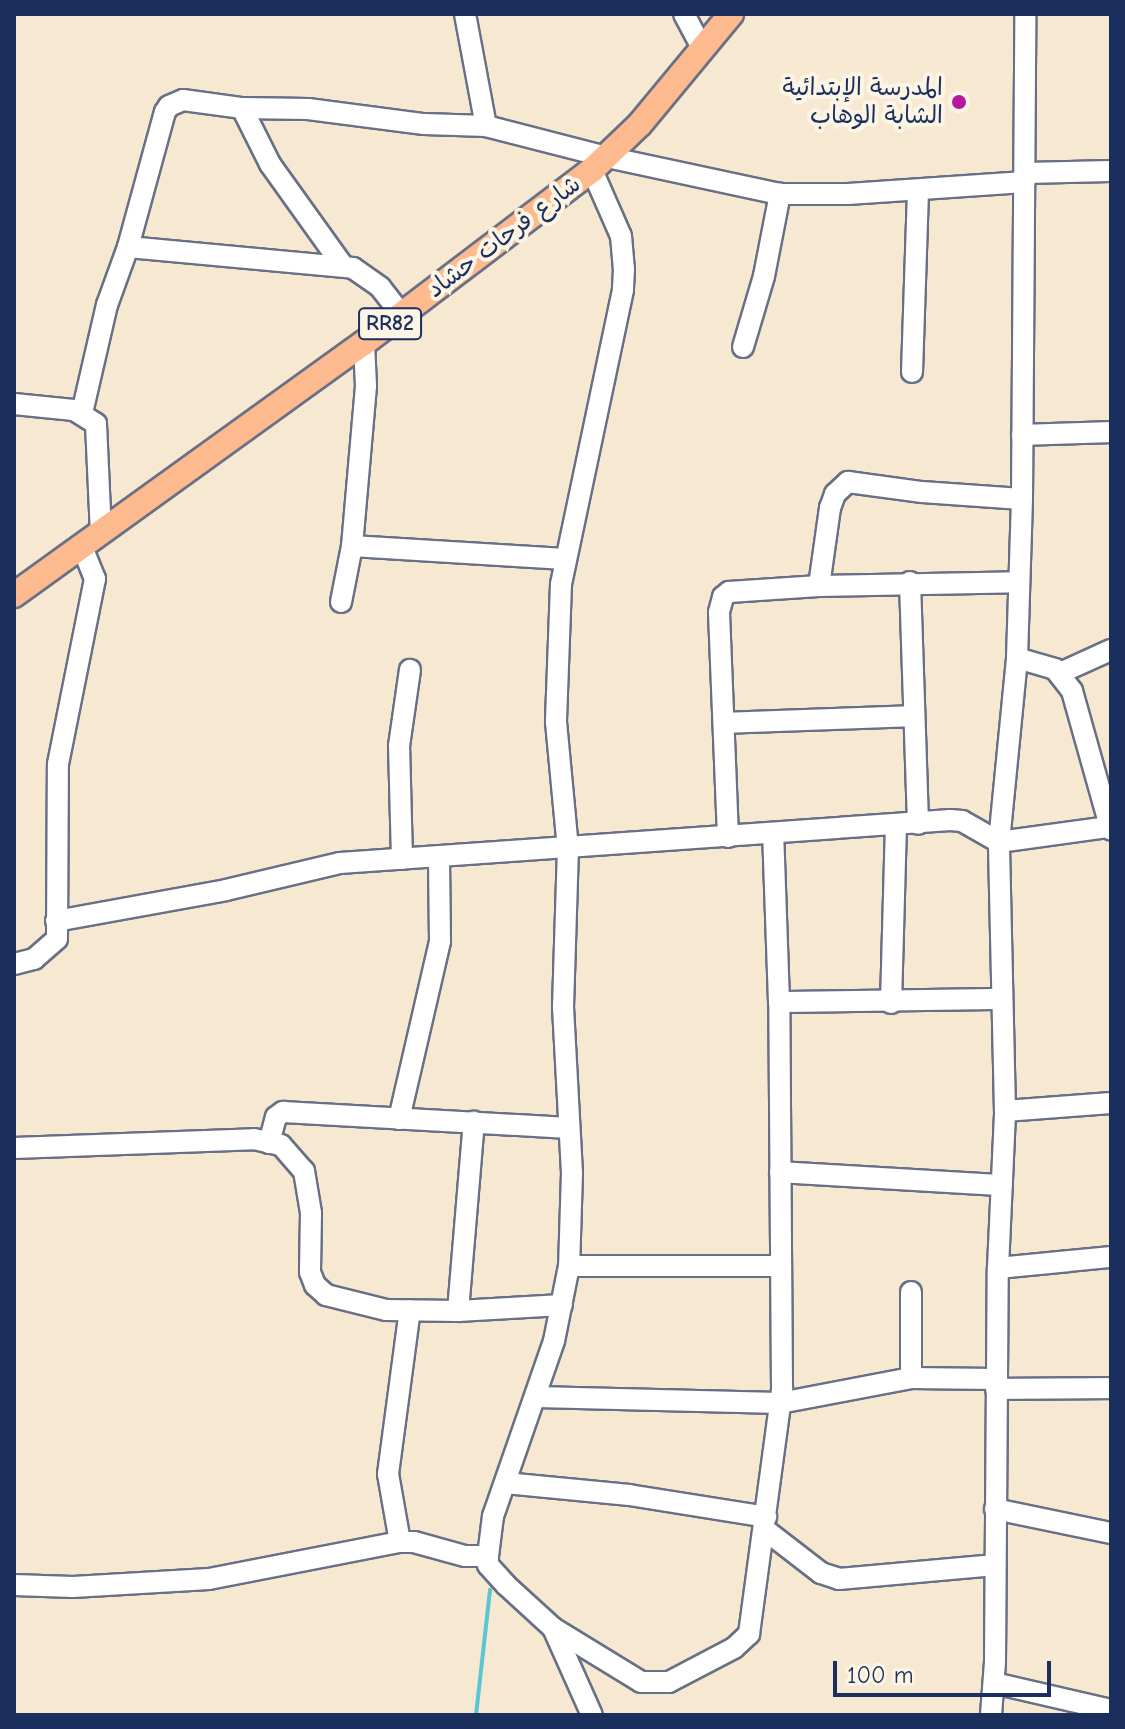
<!DOCTYPE html>
<meta charset="utf-8">
<style>
body{margin:0}
#map{position:relative;width:1125px;height:1729px;overflow:hidden;background:#f7e8d1;font-family:"Comic Neue","Playpen Sans Arabic",sans-serif}
div>[style]{position:absolute}
[style*='--x']{left:calc(var(--x)*1px);top:calc(var(--y)*1px);width:calc(var(--w)*1px);rotate:calc(var(--a)*1deg)}
.stream>*{height:4px;margin:-2px;padding:0 2px;transform-origin:2px;border-radius:2px;background:#59c6d2}
.roads{filter:drop-shadow(2px 0 #687086) drop-shadow(-2px 0 #687086) drop-shadow(0 2px #687086) drop-shadow(0 -2px #687086)}
.minor>*{height:20px;margin:-10px;padding:0 10px;transform-origin:10px;border-radius:10px;background:#fff}
.major>*{height:24px;margin:-12px;padding:0 12px;transform-origin:12px;border-radius:12px;background:#fcba8e}
.dots>*{width:22px;height:22px;translate:-50% -50%;box-sizing:border-box;border:4px solid #fcf5e5;border-radius:50%}
span{translate:-50% -50%;white-space:nowrap;text-align:center;line-height:1.15;-webkit-text-stroke:8px #fcf5e5;paint-order:stroke}
.shield-label span{padding:2px 6px;background:#fcf5e5;border:2px solid;border-radius:6px;-webkit-text-stroke-width:0}
.shield-label{font-size:22px;color:#1b2f5e;font-weight:700}
.poi-label{font-size:24px;color:#1b2f5e}
.right{translate:-100% -50%;text-align:right}
.street-label{font-size:24px;color:#1b2f5e}
.frame{position:absolute;inset:0;border:16px solid #1b2f5e;pointer-events:none}
.scale{position:absolute;left:833px;top:1661px;width:218px;height:36px;box-sizing:border-box;border:4px solid #1b2f5e;border-top:0;padding-left:10px;font-size:24px;line-height:28px;white-space:nowrap;color:#1b2f5e;-webkit-text-stroke:6px #fcf5e5;paint-order:stroke}
</style>
<div id="map">
<div class="stream">
<i style="--x:476;--y:1715;--w:126;--a:-83.6"></i>
</div>
<div class="roads">
<div class="minor">
<i style="--x:465;--y:14;--w:114;--a:79.4"></i>
<i style="--x:684;--y:14;--w:40;--a:62"></i>
<i style="--x:242;--y:108;--w:63;--a:63.4"></i>
<i style="--x:270;--y:164;--w:125;--a:54.4"></i>
<i style="--x:592;--y:170;--w:72;--a:66.3"></i>
<i style="--x:621;--y:236;--w:33;--a:85"></i>
<i style="--x:624;--y:269;--w:21;--a:93"></i>
<i style="--x:623;--y:290;--w:300;--a:101.9"></i>
<i style="--x:561;--y:584;--w:138;--a:92.1"></i>
<i style="--x:556;--y:722;--w:127;--a:84.6"></i>
<i style="--x:568;--y:848;--w:159;--a:91.8"></i>
<i style="--x:563;--y:1007;--w:166;--a:86.9"></i>
<i style="--x:572;--y:1173;--w:93;--a:91.8"></i>
<i style="--x:569;--y:1266;--w:76;--a:101.3"></i>
<i style="--x:554;--y:1341;--w:185;--a:109.2"></i>
<i style="--x:493;--y:1516;--w:40;--a:97.1"></i>
<i style="--x:488;--y:1556;--w:9;--a:90"></i>
<i style="--x:488;--y:1565;--w:27;--a:48"></i>
<i style="--x:506;--y:1585;--w:64;--a:42.5"></i>
<i style="--x:553;--y:1628;--w:103;--a:31.5"></i>
<i style="--x:641;--y:1682;--w:28;--a:0"></i>
<i style="--x:669;--y:1682;--w:73;--a:-27.6"></i>
<i style="--x:734;--y:1648;--w:21;--a:-43"></i>
<i style="--x:749;--y:1634;--w:247;--a:-82.3"></i>
<i style="--x:782;--y:1389;--w:387;--a:-90.4"></i>
<i style="--x:779;--y:1002;--w:168;--a:-92"></i>
<i style="--x:1025;--y:173;--w:86;--a:-1.3"></i>
<i style="--x:128;--y:247;--w:226;--a:5.3"></i>
<i style="--x:353;--y:268;--w:33;--a:35"></i>
<i style="--x:380;--y:287;--w:36;--a:52"></i>
<i style="--x:743;--y:347;--w:74;--a:-73.5"></i>
<i style="--x:764;--y:276;--w:84;--a:-79"></i>
<i style="--x:912;--y:372;--w:181;--a:-88.1"></i>
<i style="--x:14;--y:404;--w:60;--a:5.7"></i>
<i style="--x:74;--y:410;--w:26;--a:32"></i>
<i style="--x:96;--y:424;--w:109;--a:87.4"></i>
<i style="--x:82;--y:413;--w:111;--a:-77"></i>
<i style="--x:107;--y:305;--w:62;--a:-70.1"></i>
<i style="--x:128;--y:247;--w:140;--a:-74.7"></i>
<i style="--x:165;--y:112;--w:7;--a:-56"></i>
<i style="--x:169;--y:106;--w:15;--a:-23"></i>
<i style="--x:183;--y:100;--w:60;--a:7.7"></i>
<i style="--x:242;--y:108;--w:66;--a:0.9"></i>
<i style="--x:308;--y:109;--w:117;--a:7.4"></i>
<i style="--x:424;--y:124;--w:62;--a:1.8"></i>
<i style="--x:486;--y:126;--w:125;--a:14.4"></i>
<i style="--x:607;--y:157;--w:177;--a:12.1"></i>
<i style="--x:780;--y:194;--w:68;--a:0"></i>
<i style="--x:848;--y:194;--w:177;--a:-3.9"></i>
<i style="--x:1022;--y:435;--w:89;--a:-1.9"></i>
<i style="--x:352;--y:546;--w:213;--a:3.5"></i>
<i style="--x:910;--y:582;--w:242;--a:88.1"></i>
<i style="--x:819;--y:586;--w:79;--a:-82"></i>
<i style="--x:830;--y:508;--w:15;--a:-70"></i>
<i style="--x:835;--y:494;--w:18;--a:-43"></i>
<i style="--x:848;--y:482;--w:75;--a:7.7"></i>
<i style="--x:922;--y:492;--w:100;--a:4"></i>
<i style="--x:341;--y:602;--w:57;--a:-78.9"></i>
<i style="--x:352;--y:546;--w:161;--a:-85"></i>
<i style="--x:366;--y:386;--w:43;--a:-92.7"></i>
<i style="--x:1017;--y:658;--w:40;--a:16"></i>
<i style="--x:1055;--y:669;--w:28;--a:52"></i>
<i style="--x:1072;--y:691;--w:144;--a:74.3"></i>
<i style="--x:1060;--y:673;--w:56;--a:-24.3"></i>
<i style="--x:724;--y:723;--w:190;--a:-2.1"></i>
<i style="--x:728;--y:837;--w:225;--a:-92.3"></i>
<i style="--x:719;--y:612;--w:16;--a:-75"></i>
<i style="--x:723;--y:597;--w:8;--a:-40"></i>
<i style="--x:729;--y:592;--w:90;--a:-3.8"></i>
<i style="--x:819;--y:586;--w:200;--a:-1.1"></i>
<i style="--x:402;--y:859;--w:113;--a:-91.5"></i>
<i style="--x:399;--y:746;--w:77;--a:-81.8"></i>
<i style="--x:56;--y:921;--w:173;--a:-10.3"></i>
<i style="--x:226;--y:890;--w:117;--a:-13.3"></i>
<i style="--x:340;--y:863;--w:612;--a:-4.03"></i>
<i style="--x:950;--y:820;--w:12;--a:5"></i>
<i style="--x:962;--y:821;--w:43;--a:29.6"></i>
<i style="--x:999;--y:842;--w:111;--a:-7.8"></i>
<i style="--x:14;--y:964;--w:21;--a:-14"></i>
<i style="--x:34;--y:959;--w:30;--a:-41"></i>
<i style="--x:57;--y:939;--w:175;--a:-89.7"></i>
<i style="--x:58;--y:764;--w:189;--a:-78.7"></i>
<i style="--x:95;--y:579;--w:35;--a:-112"></i>
<i style="--x:779;--y:1002;--w:223;--a:-0.8"></i>
<i style="--x:891;--y:1003;--w:178;--a:-88.4"></i>
<i style="--x:1005;--y:1111;--w:106;--a:-4.3"></i>
<i style="--x:399;--y:1119;--w:183;--a:-77"></i>
<i style="--x:440;--y:941;--w:84;--a:-90.7"></i>
<i style="--x:269;--y:1143;--w:27;--a:-75"></i>
<i style="--x:276;--y:1117;--w:9;--a:-36"></i>
<i style="--x:283;--y:1112;--w:286;--a:3.2"></i>
<i style="--x:14;--y:1148;--w:240;--a:-2.1"></i>
<i style="--x:254;--y:1139;--w:28;--a:13"></i>
<i style="--x:281;--y:1145;--w:35;--a:49"></i>
<i style="--x:304;--y:1171;--w:43;--a:80.5"></i>
<i style="--x:311;--y:1213;--w:59;--a:91"></i>
<i style="--x:310;--y:1272;--w:14;--a:69"></i>
<i style="--x:315;--y:1285;--w:15;--a:42"></i>
<i style="--x:326;--y:1295;--w:62;--a:14"></i>
<i style="--x:386;--y:1310;--w:72;--a:0.8"></i>
<i style="--x:458;--y:1311;--w:104;--a:-3.3"></i>
<i style="--x:780;--y:1172;--w:222;--a:3.4"></i>
<i style="--x:569;--y:1266;--w:212;--a:0"></i>
<i style="--x:998;--y:1268;--w:114;--a:-5.6"></i>
<i style="--x:458;--y:1311;--w:190;--a:-85.2"></i>
<i style="--x:911;--y:1378;--w:86;--a:-90"></i>
<i style="--x:996;--y:1389;--w:115;--a:-0.5"></i>
<i style="--x:536;--y:1397;--w:244;--a:1.4"></i>
<i style="--x:780;--y:1403;--w:133;--a:-10.8"></i>
<i style="--x:911;--y:1378;--w:85;--a:0.7"></i>
<i style="--x:505;--y:1483;--w:125;--a:5.5"></i>
<i style="--x:629;--y:1495;--w:139;--a:9.1"></i>
<i style="--x:995;--y:1509;--w:118;--a:11.7"></i>
<i style="--x:764;--y:1529;--w:72;--a:37.7"></i>
<i style="--x:821;--y:1573;--w:19;--a:18"></i>
<i style="--x:839;--y:1579;--w:157;--a:-5.1"></i>
<i style="--x:400;--y:1542;--w:69;--a:-100"></i>
<i style="--x:388;--y:1474;--w:165;--a:-82.4"></i>
<i style="--x:14;--y:1585;--w:59;--a:1.9"></i>
<i style="--x:73;--y:1587;--w:136;--a:-3.4"></i>
<i style="--x:209;--y:1579;--w:195;--a:-11"></i>
<i style="--x:400;--y:1542;--w:14;--a:0"></i>
<i style="--x:414;--y:1542;--w:53;--a:15.4"></i>
<i style="--x:465;--y:1556;--w:23;--a:0"></i>
<i style="--x:553;--y:1628;--w:95;--a:65.9"></i>
<i style="--x:994;--y:1683;--w:120;--a:13"></i>
<i style="--x:991;--y:1715;--w:53;--a:-85.7"></i>
<i style="--x:995;--y:1662;--w:394;--a:-89.6"></i>
<i style="--x:998;--y:1268;--w:157;--a:-87.4"></i>
<i style="--x:1005;--y:1111;--w:269;--a:-91.3"></i>
<i style="--x:999;--y:842;--w:185;--a:-84.4"></i>
<i style="--x:1017;--y:658;--w:159;--a:-88.2"></i>
<i style="--x:1022;--y:499;--w:485;--a:-89.6"></i>
</div>
<div class="major">
<i style="--x:14;--y:595;--w:431;--a:-35.8"></i>
<i style="--x:364;--y:343;--w:286;--a:-37.2"></i>
<i style="--x:592;--y:170;--w:66;--a:-43.8"></i>
<i style="--x:640;--y:124;--w:143;--a:-50.4"></i>
</div>
</div>
<div class="dots">
<i style="left:959px;top:102px;background:#b5179e"></i>
</div>
<div class="shield-label">
<span style="left:390px;top:324px">RR82</span>
</div>
<div class="poi-label">
<span class="right" style="left:943px;top:102px">المدرسة الإبتدائية<br>الشابة الوهاب</span>
</div>
<div class="street-label">
<span style="left:504px;top:237px;rotate:-37deg">شارع فرحات حشاد</span>
</div>
<div class="frame"></div>
<div class="scale">100 m</div>
</div>
